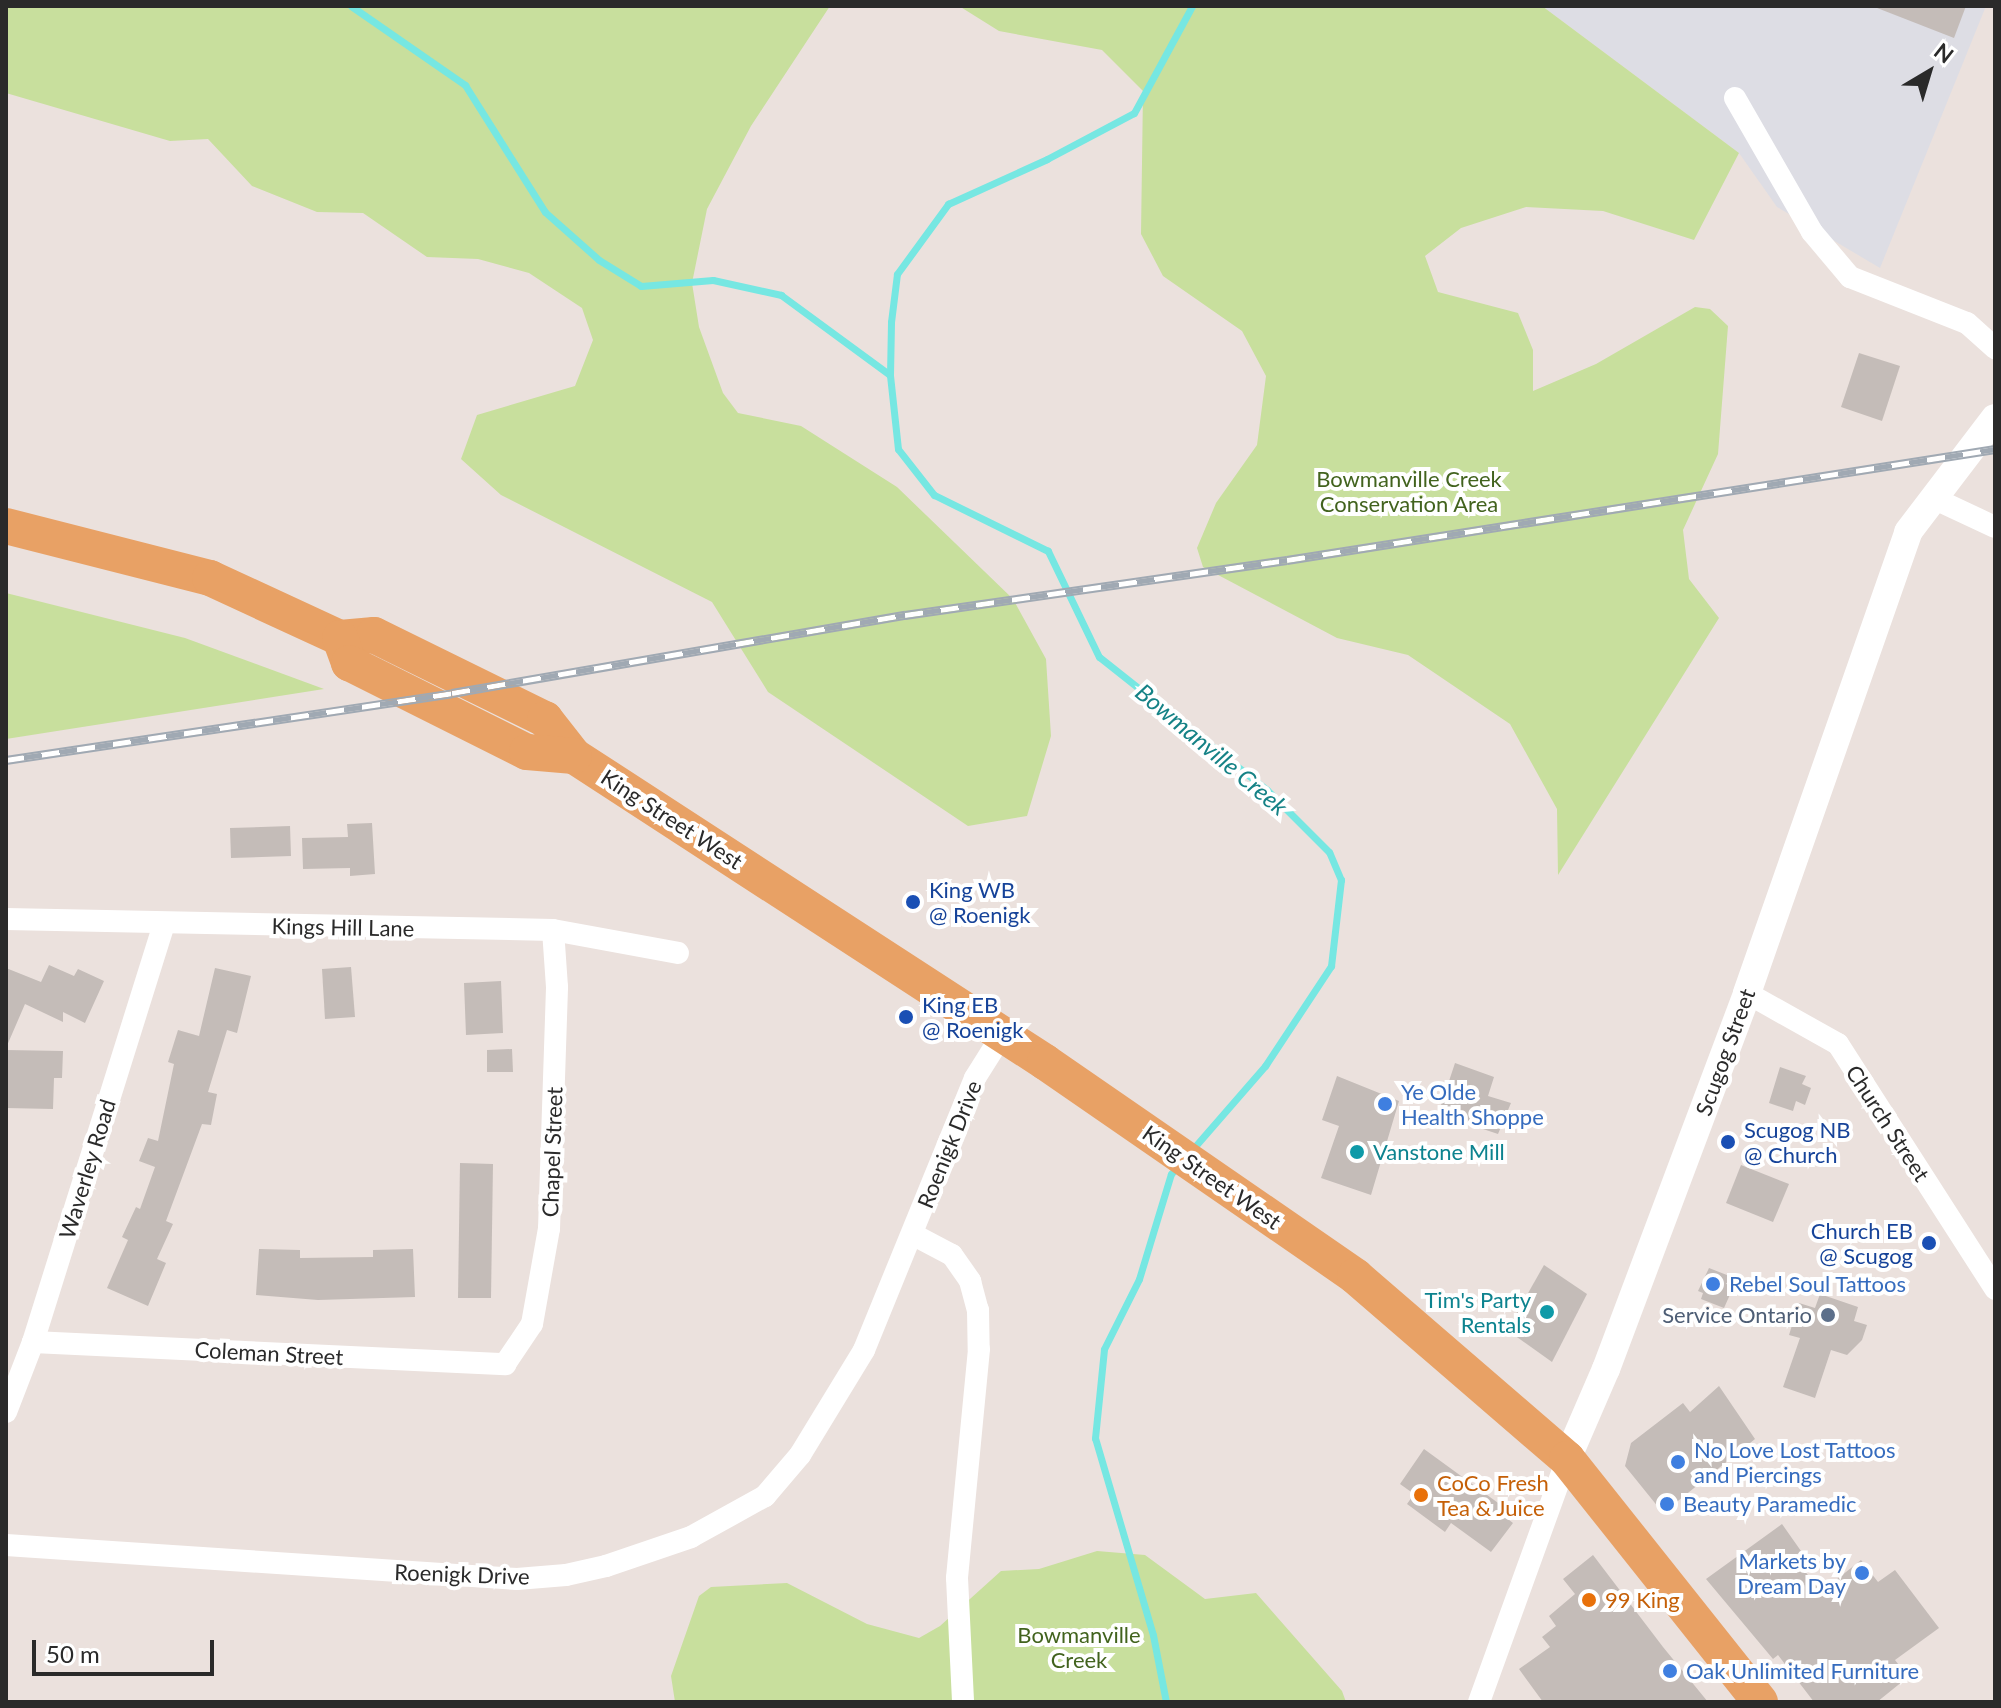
<!DOCTYPE html>
<style>
body{margin:0}
#map{position:relative;width:2001px;height:1708px;overflow:hidden;background:#ebe1dd;font-family:Lato,sans-serif}
div>[style]{position:absolute}
[style*='--x']{left:calc(var(--x)*1px);top:calc(var(--y)*1px);width:calc(var(--w)*1px);rotate:calc(var(--a)*1deg)}
.industrial>*{inset:0;background:#dddde4}
.green>*{inset:0;background:#c8df9d}
.stream>*{height:7px;margin:-3.5px;padding:0 3.5px;transform-origin:3.5px;border-radius:3.5px;background:#76e7e2}
.building>*{inset:0;background:#c4bcb8}
.minor>*{height:22px;margin:-11px;padding:0 11px;transform-origin:11px;border-radius:11px;background:#fff}
.tertiary>*{height:28px;margin:-14px;padding:0 14px;transform-origin:14px;border-radius:14px;background:#fff}
.primary>*{height:36px;margin:-18px;padding:0 18px;transform-origin:18px;border-radius:18px;background:#e8a165}
.rail>*{height:9px;margin-top:-4.5px;transform-origin:0;background:repeating-linear-gradient(90deg,#fff 0 18px,#a0a9b3 0 36px);box-sizing:border-box;border-block:2px solid #a0a9b3}
.dots>*{width:22px;height:22px;translate:-50% -50%;box-sizing:border-box;border:4px solid #fff;border-radius:50%}
span{translate:-50% -50%;white-space:nowrap;text-align:center;line-height:1.15;-webkit-text-stroke:8px #fff;paint-order:stroke}
.park-label{font-size:22px;color:#42631e}
.street-label{font-size:22px;color:#2a2a2a}
.transit-label{font-size:22px;color:#164399}
.left{translate:0 -50%;text-align:left}
.right{translate:-100% -50%;text-align:right}
.shop-label{font-size:22px;color:#366cbe}
.culture-label{font-size:22px;color:#0d838f}
.service-label{font-size:22px;color:#4e5e75}
.food-label{font-size:22px;color:#c56008}
.water-label{font-size:24px;color:#158286;font-style:italic}
.frame{position:absolute;inset:0;border:8px solid #2a2a2a;pointer-events:none}
.north{position:absolute;left:1889px;top:32px;width:80px;height:80px;-webkit-text-stroke:6px #fff;paint-order:stroke;rotate:38deg;font-size:22px;font-weight:700;line-height:32px;text-align:center;color:#2a2a2a}
.north::after{content:'';display:block;margin:auto;width:28px;height:36px;background:#2a2a2a;clip-path:polygon(50% 0,100% 100%,50% 72%,0 100%)}
.scale{position:absolute;left:32px;top:1640px;width:182px;height:36px;box-sizing:border-box;border:4px solid #2a2a2a;border-top:0;padding-left:10px;font-size:24px;line-height:28px;white-space:nowrap;color:#2a2a2a;-webkit-text-stroke:6px #fff;paint-order:stroke}
</style>
<div id="map">
<div class="industrial">
<i style="clip-path:polygon(1542px 6px,1986px 6px,1880px 268px,1777px 207px,1739px 153px)"></i>
</div>
<div class="green">
<i style="clip-path:polygon(6px 6px,830px 6px,751px 126px,707px 209px,692px 283px,699px 327px,723px 393px,738px 413px,801px 426px,897px 487px,1013px 599px,1046px 659px,1051px 736px,1027px 816px,968px 826px,768px 692px,712px 602px,501px 495px,461px 459px,477px 415px,575px 386px,593px 340px,582px 308px,529px 273px,478px 259px,427px 257px,363px 213px,317px 212px,252px 186px,208px 139px,170px 141px,6px 93px)"></i>
<i style="clip-path:polygon(959px 6px,1542px 6px,1739px 153px,1694px 240px,1603px 211px,1526px 207px,1461px 228px,1425px 256px,1438px 292px,1518px 313px,1533px 350px,1533px 391px,1596px 364px,1695px 307px,1710px 309px,1728px 326px,1718px 454px,1683px 530px,1689px 579px,1719px 618px,1558px 875px,1557px 809px,1510px 724px,1408px 655px,1337px 638px,1203px 567px,1197px 548px,1216px 503px,1257px 445px,1266px 376px,1242px 331px,1163px 276px,1141px 234px,1143px 91px,1102px 50px,999px 31px)"></i>
<i style="clip-path:polygon(6px 593px,185px 638px,324px 689px,6px 739px)"></i>
<i style="clip-path:polygon(1097px 1551px,1145px 1555px,1205px 1599px,1256px 1593px,1342px 1691px,1346px 1702px,675px 1702px,671px 1676px,699px 1596px,711px 1587px,787px 1583px,867px 1624px,919px 1638px,940px 1626px,1001px 1571px,1039px 1569px)"></i>
</div>
<div class="stream">
<i style="--x:351;--y:6;--w:139;--a:34.7"></i>
<i style="--x:465;--y:85;--w:150;--a:57.8"></i>
<i style="--x:545;--y:212;--w:72;--a:41.6"></i>
<i style="--x:599;--y:260;--w:49;--a:31.8"></i>
<i style="--x:641;--y:286;--w:72;--a:-4.8"></i>
<i style="--x:713;--y:280;--w:70;--a:12.4"></i>
<i style="--x:781;--y:295;--w:135;--a:36.3"></i>
<i style="--x:1191;--y:1151;--w:113;--a:-49"></i>
<i style="--x:1265;--y:1066;--w:120;--a:-56.6"></i>
<i style="--x:1331;--y:966;--w:87;--a:-83.4"></i>
<i style="--x:1341;--y:880;--w:30;--a:-113"></i>
<i style="--x:1329;--y:852;--w:88;--a:-135"></i>
<i style="--x:1267;--y:790;--w:214;--a:-141.6"></i>
<i style="--x:1099;--y:657;--w:118;--a:-115.7"></i>
<i style="--x:1048;--y:551;--w:127;--a:-153.8"></i>
<i style="--x:934;--y:495;--w:58;--a:-128"></i>
<i style="--x:898;--y:449;--w:74;--a:-96.2"></i>
<i style="--x:890;--y:375;--w:53;--a:-88.9"></i>
<i style="--x:891;--y:322;--w:48;--a:-82.9"></i>
<i style="--x:897;--y:274;--w:87;--a:-53.9"></i>
<i style="--x:948;--y:204;--w:109;--a:-24.4"></i>
<i style="--x:1047;--y:159;--w:98;--a:-27.9"></i>
<i style="--x:1134;--y:113;--w:122;--a:-61.5"></i>
<i style="--x:1166;--y:1702;--w:68;--a:-101"></i>
<i style="--x:1153;--y:1635;--w:205;--a:-106.4"></i>
<i style="--x:1095;--y:1438;--w:89;--a:-84.2"></i>
<i style="--x:1104;--y:1349;--w:78;--a:-63.4"></i>
<i style="--x:1139;--y:1279;--w:110;--a:-73.1"></i>
<i style="--x:1171;--y:1174;--w:11;--a:-49"></i>
</div>
<div class="building">
<i style="clip-path:polygon(1872px 6px,1966px 6px,1954px 38px)"></i>
<i style="clip-path:polygon(1859px 353px,1900px 366px,1882px 421px,1841px 407px)"></i>
<i style="clip-path:polygon(372px 823px,375px 874px,350px 876px,350px 868px,303px 869px,302px 838px,348px 837px,347px 824px)"></i>
<i style="clip-path:polygon(290px 826px,291px 856px,231px 858px,230px 828px)"></i>
<i style="clip-path:polygon(49px 965px,74px 976px,78px 969px,104px 981px,85px 1023px,63px 1012px,63px 1022px,25px 1004px,6px 1048px,6px 968px,41px 982px)"></i>
<i style="clip-path:polygon(351px 967px,355px 1017px,325px 1019px,322px 969px)"></i>
<i style="clip-path:polygon(215px 968px,251px 976px,237px 1033px,227px 1030px,208px 1092px,217px 1094px,211px 1125px,202px 1124px,166px 1221px,173px 1224px,157px 1259px,166px 1263px,148px 1306px,107px 1288px,128px 1240px,122px 1237px,136px 1207px,140px 1209px,155px 1167px,139px 1161px,148px 1138px,158px 1141px,174px 1064px,168px 1062px,178px 1030px,199px 1036px)"></i>
<i style="clip-path:polygon(501px 981px,503px 1033px,466px 1035px,464px 983px)"></i>
<i style="clip-path:polygon(512px 1049px,513px 1072px,487px 1072px,487px 1050px)"></i>
<i style="clip-path:polygon(6px 1050px,63px 1051px,62px 1078px,54px 1078px,53px 1109px,6px 1108px)"></i>
<i style="clip-path:polygon(1455px 1063px,1494px 1077px,1488px 1096px,1511px 1103px,1498px 1134px,1438px 1114px)"></i>
<i style="clip-path:polygon(1780px 1067px,1806px 1076px,1802px 1084px,1811px 1088px,1805px 1105px,1796px 1101px,1793px 1111px,1769px 1103px)"></i>
<i style="clip-path:polygon(1337px 1076px,1399px 1101px,1371px 1195px,1321px 1178px,1339px 1126px,1322px 1120px)"></i>
<i style="clip-path:polygon(460px 1163px,493px 1164px,491px 1298px,458px 1298px)"></i>
<i style="clip-path:polygon(1741px 1165px,1789px 1184px,1773px 1222px,1726px 1203px)"></i>
<i style="clip-path:polygon(259px 1249px,300px 1250px,300px 1258px,373px 1257px,373px 1250px,413px 1249px,415px 1297px,318px 1300px,256px 1295px)"></i>
<i style="clip-path:polygon(1544px 1265px,1587px 1294px,1552px 1362px,1507px 1330px)"></i>
<i style="clip-path:polygon(1709px 1268px,1737px 1279px,1724px 1308px,1701px 1299px,1703px 1293px,1698px 1291px)"></i>
<i style="clip-path:polygon(1820px 1294px,1858px 1307px,1854px 1321px,1867px 1325px,1862px 1340px,1847px 1355px,1831px 1350px,1815px 1398px,1783px 1387px,1800px 1338px,1789px 1335px,1799px 1303px,1815px 1308px)"></i>
<i style="clip-path:polygon(1719px 1386px,1755px 1439px,1663px 1513px,1625px 1466px,1631px 1443px,1683px 1403px,1690px 1412px)"></i>
<i style="clip-path:polygon(1424px 1449px,1505px 1508px,1500px 1513px,1513px 1523px,1491px 1552px,1451px 1523px,1445px 1532px,1407px 1504px,1414px 1494px,1400px 1484px)"></i>
<i style="clip-path:polygon(1782px 1524px,1801px 1551px,1794px 1557px,1821px 1592px,1861px 1560px,1878px 1582px,1895px 1570px,1939px 1628px,1895px 1660px,1908px 1677px,1877px 1702px,1814px 1702px,1778px 1655px,1773px 1659px,1706px 1579px)"></i>
<i style="clip-path:polygon(1593px 1555px,1663px 1647px,1708px 1702px,1543px 1702px,1519px 1669px,1550px 1647px,1542px 1637px,1556px 1626px,1549px 1616px,1575px 1594px,1563px 1579px)"></i>
</div>
<div class="minor">
<i style="--x:1735;--y:98;--w:155;--a:60.1"></i>
<i style="--x:1812;--y:232;--w:59;--a:49.8"></i>
<i style="--x:1850;--y:277;--w:126;--a:21.5"></i>
<i style="--x:1967;--y:323;--w:38;--a:42"></i>
<i style="--x:1933;--y:498;--w:68;--a:25.1"></i>
<i style="--x:6;--y:919;--w:547;--a:1.15"></i>
<i style="--x:553;--y:930;--w:127;--a:10.4"></i>
<i style="--x:1747;--y:993;--w:104;--a:29.3"></i>
<i style="--x:1838;--y:1044;--w:291;--a:57.3"></i>
<i style="--x:912;--y:1234;--w:45;--a:27.7"></i>
<i style="--x:952;--y:1255;--w:32;--a:55"></i>
<i style="--x:970;--y:1281;--w:30;--a:75"></i>
<i style="--x:978;--y:1310;--w:39;--a:89"></i>
<i style="--x:979;--y:1349;--w:230;--a:95.5"></i>
<i style="--x:957;--y:1578;--w:124;--a:87.2"></i>
<i style="--x:33;--y:1342;--w:473;--a:2.7"></i>
<i style="--x:505;--y:1364;--w:48;--a:-56"></i>
<i style="--x:532;--y:1324;--w:97;--a:-79.9"></i>
<i style="--x:549;--y:1229;--w:242;--a:-88.1"></i>
<i style="--x:557;--y:987;--w:57;--a:-94"></i>
<i style="--x:6;--y:1412;--w:75;--a:-68.9"></i>
<i style="--x:33;--y:1342;--w:438;--a:-72.6"></i>
<i style="--x:6;--y:1545;--w:512;--a:3.81"></i>
<i style="--x:517;--y:1579;--w:49;--a:-4.7"></i>
<i style="--x:566;--y:1575;--w:41;--a:-12.7"></i>
<i style="--x:606;--y:1566;--w:90;--a:-18.8"></i>
<i style="--x:691;--y:1537;--w:85;--a:-29"></i>
<i style="--x:765;--y:1496;--w:54;--a:-49.5"></i>
<i style="--x:800;--y:1455;--w:123;--a:-58.6"></i>
<i style="--x:864;--y:1350;--w:294;--a:-67.8"></i>
<i style="--x:975;--y:1078;--w:51;--a:-57.9"></i>
<i style="--x:1479;--y:1702;--w:258;--a:-70.1"></i>
</div>
<div class="tertiary">
<i style="--x:1567;--y:1459;--w:98;--a:-66.6"></i>
<i style="--x:1606;--y:1369;--w:402;--a:-69.4"></i>
<i style="--x:1747;--y:993;--w:488;--a:-70.7"></i>
<i style="--x:1908;--y:532;--w:143;--a:-52.7"></i>
</div>
<div class="primary">
<i style="--x:6;--y:526;--w:211;--a:14.3"></i>
<i style="--x:210;--y:578;--w:143;--a:24.8"></i>
<i style="--x:340;--y:638;--w:34;--a:-5"></i>
<i style="--x:374;--y:635;--w:191;--a:26.2"></i>
<i style="--x:545;--y:719;--w:47;--a:51.9"></i>
<i style="--x:574;--y:756;--w:562;--a:33.01"></i>
<i style="--x:1045;--y:1062;--w:377;--a:34.6"></i>
<i style="--x:1355;--y:1276;--w:280;--a:40.8"></i>
<i style="--x:1567;--y:1459;--w:310;--a:51.5"></i>
<i style="--x:340;--y:638;--w:27;--a:70"></i>
<i style="--x:349;--y:663;--w:199;--a:26.6"></i>
<i style="--x:527;--y:752;--w:47;--a:4.9"></i>
</div>
<div class="rail">
<i style="--x:6;--y:760;--w:451;--a:-8.5"></i>
<i style="--x:452;--y:693;--w:460;--a:-9.8"></i>
<i style="--x:905;--y:615;--w:386;--a:-8.2"></i>
<i style="--x:1287;--y:560;--w:717;--a:-8.91"></i>
</div>
<div class="dots">
<i style="left:913px;top:902px;background:#1a4fb4"></i>
<i style="left:906px;top:1017px;background:#1a4fb4"></i>
<i style="left:1385px;top:1104px;background:#3f7fe0"></i>
<i style="left:1728px;top:1142px;background:#1a4fb4"></i>
<i style="left:1357px;top:1152px;background:#0f9aa8"></i>
<i style="left:1929px;top:1243px;background:#1a4fb4"></i>
<i style="left:1713px;top:1284px;background:#3f7fe0"></i>
<i style="left:1547px;top:1312px;background:#0f9aa8"></i>
<i style="left:1828px;top:1315px;background:#5c6f8a"></i>
<i style="left:1678px;top:1462px;background:#3f7fe0"></i>
<i style="left:1421px;top:1495px;background:#e8710a"></i>
<i style="left:1667px;top:1504px;background:#3f7fe0"></i>
<i style="left:1862px;top:1573px;background:#3f7fe0"></i>
<i style="left:1589px;top:1600px;background:#e8710a"></i>
<i style="left:1670px;top:1671px;background:#3f7fe0"></i>
</div>
<div class="park-label">
<span style="left:1409px;top:491px">Bowmanville Creek<br>Conservation Area</span>
<span style="left:1079px;top:1647px">Bowmanville<br>Creek</span>
</div>
<div class="street-label">
<span style="left:672px;top:819px;rotate:33deg">King Street West</span>
<span style="left:343px;top:927px;rotate:1deg">Kings Hill Lane</span>
<span style="left:1725px;top:1052px;rotate:-70deg">Scugog Street</span>
<span style="left:1888px;top:1123px;rotate:57deg">Church Street</span>
<span style="left:949px;top:1144px;rotate:-68deg">Roenigk Drive</span>
<span style="left:552px;top:1152px;rotate:-88deg">Chapel Street</span>
<span style="left:87px;top:1169px;rotate:-73deg">Waverley Road</span>
<span style="left:1212px;top:1177px;rotate:35deg">King Street West</span>
<span style="left:269px;top:1353px;rotate:3deg">Coleman Street</span>
<span style="left:462px;top:1574px;rotate:2deg">Roenigk Drive</span>
</div>
<div class="transit-label">
<span class="left" style="left:929px;top:902px">King WB<br>@ Roenigk</span>
<span class="left" style="left:922px;top:1017px">King EB<br>@ Roenigk</span>
<span class="left" style="left:1744px;top:1142px">Scugog NB<br>@ Church</span>
<span class="right" style="left:1913px;top:1243px">Church EB<br>@ Scugog</span>
</div>
<div class="shop-label">
<span class="left" style="left:1401px;top:1104px">Ye Olde<br>Health Shoppe</span>
<span class="left" style="left:1729px;top:1284px">Rebel Soul Tattoos</span>
<span class="left" style="left:1694px;top:1462px">No Love Lost Tattoos<br>and Piercings</span>
<span class="left" style="left:1683px;top:1504px">Beauty Paramedic</span>
<span class="right" style="left:1846px;top:1573px">Markets by<br>Dream Day</span>
<span class="left" style="left:1686px;top:1671px">Oak Unlimited Furniture</span>
</div>
<div class="culture-label">
<span class="left" style="left:1373px;top:1152px">Vanstone Mill</span>
<span class="right" style="left:1531px;top:1312px">Tim's Party<br>Rentals</span>
</div>
<div class="service-label">
<span class="right" style="left:1812px;top:1315px">Service Ontario</span>
</div>
<div class="food-label">
<span class="left" style="left:1437px;top:1495px">CoCo Fresh<br>Tea &amp; Juice</span>
<span class="left" style="left:1605px;top:1600px">99 King</span>
</div>
<div class="water-label">
<span style="left:1212px;top:749px;rotate:40deg">Bowmanville Creek</span>
</div>
<div class="frame"></div>
<div class="north">N</div>
<div class="scale">50 m</div>
</div>
